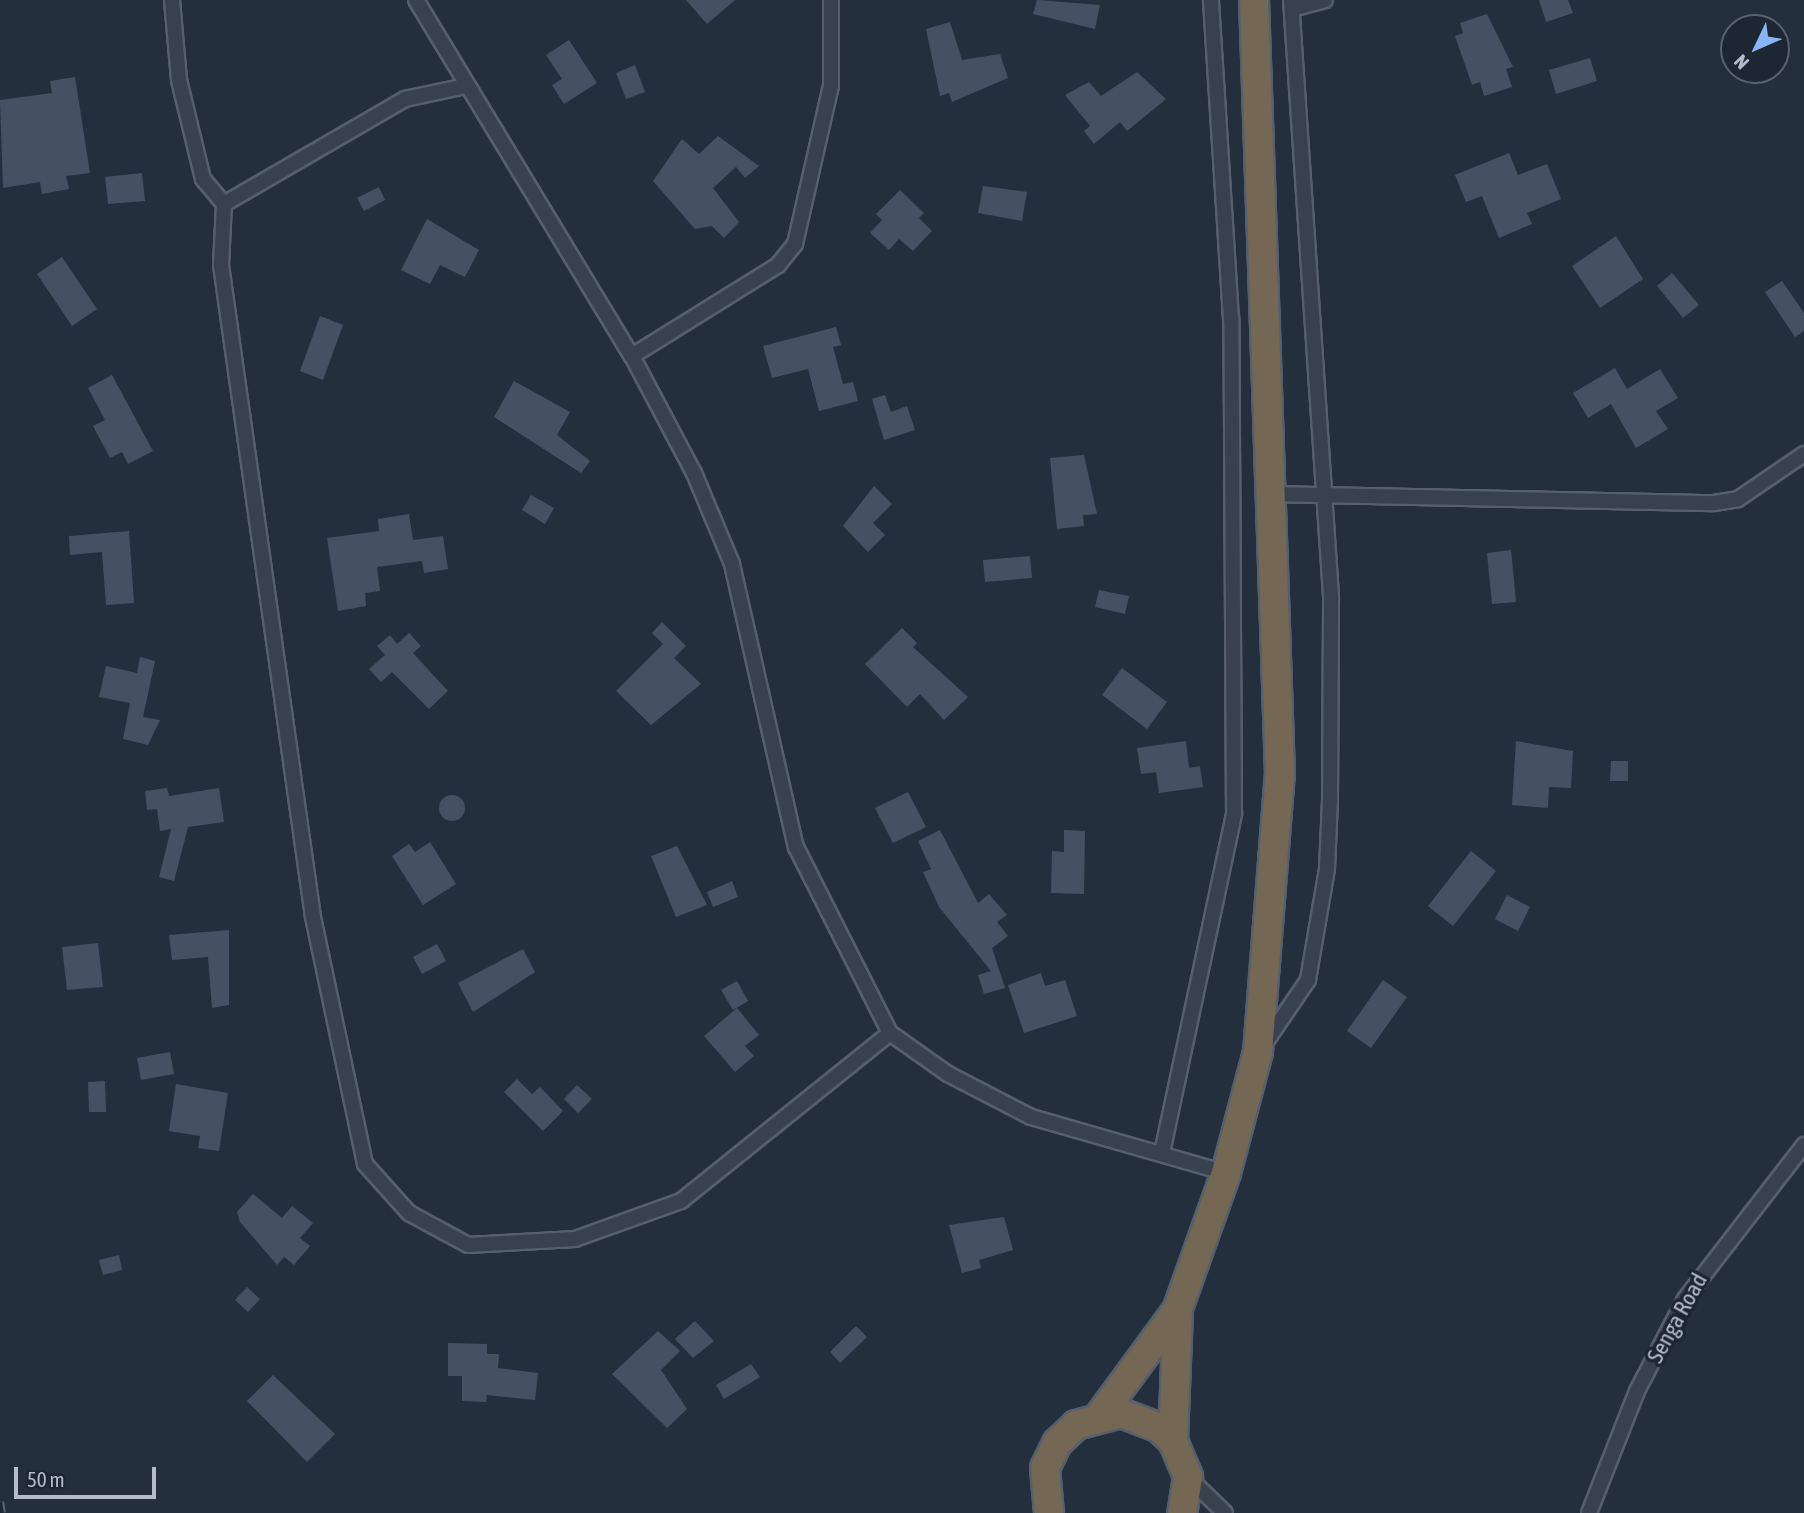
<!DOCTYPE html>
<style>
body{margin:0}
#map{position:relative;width:1804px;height:1513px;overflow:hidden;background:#242f3e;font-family:"Asap Condensed",sans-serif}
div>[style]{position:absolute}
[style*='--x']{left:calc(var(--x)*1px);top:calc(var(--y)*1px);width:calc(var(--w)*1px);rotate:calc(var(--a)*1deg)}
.building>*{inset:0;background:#455162}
.round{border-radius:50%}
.roads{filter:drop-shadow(2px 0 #565f6c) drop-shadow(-2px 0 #565f6c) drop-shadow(0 2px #565f6c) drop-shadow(0 -2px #565f6c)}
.street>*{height:14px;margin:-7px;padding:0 7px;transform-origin:7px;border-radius:7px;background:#38414e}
.highway>*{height:28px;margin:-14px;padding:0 14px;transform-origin:14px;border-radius:14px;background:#746855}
.rail>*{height:8px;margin-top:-4px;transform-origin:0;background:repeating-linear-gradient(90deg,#1d2633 0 16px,#5a6575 0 32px);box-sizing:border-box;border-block:2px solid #5a6575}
span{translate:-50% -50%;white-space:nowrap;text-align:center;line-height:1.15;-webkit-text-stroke:7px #1d2633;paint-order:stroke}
.street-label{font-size:23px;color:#b4bcc9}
.north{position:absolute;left:1720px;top:14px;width:70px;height:70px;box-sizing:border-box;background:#1d2633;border:2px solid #59626f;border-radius:50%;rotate:226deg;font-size:19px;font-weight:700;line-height:28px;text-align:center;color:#b4bcc9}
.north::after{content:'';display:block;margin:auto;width:24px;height:32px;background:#8ab4f8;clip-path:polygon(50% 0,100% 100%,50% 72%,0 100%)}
.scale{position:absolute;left:14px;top:1467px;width:142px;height:32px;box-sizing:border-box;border:4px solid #b4bcc9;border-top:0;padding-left:9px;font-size:21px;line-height:24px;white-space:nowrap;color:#b4bcc9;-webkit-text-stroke:5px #1d2633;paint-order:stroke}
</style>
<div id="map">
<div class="building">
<i style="clip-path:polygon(686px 0,735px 0,707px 24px)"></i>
<i style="clip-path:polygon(1037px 0,1100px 5px,1095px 29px,1033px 14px)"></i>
<i style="clip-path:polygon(1539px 0,1568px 0,1573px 13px,1546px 22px)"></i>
<i style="clip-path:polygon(1487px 14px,1513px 67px,1506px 69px,1512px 87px,1484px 96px,1480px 82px,1472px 85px,1455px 36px,1463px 33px,1460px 23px)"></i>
<i style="clip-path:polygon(950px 22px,962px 60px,1000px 54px,1008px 78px,952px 102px,949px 93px,940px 96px,926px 29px)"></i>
<i style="clip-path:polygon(569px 40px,597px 83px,564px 104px,552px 85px,562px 79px,546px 55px)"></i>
<i style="clip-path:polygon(1590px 58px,1597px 81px,1556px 94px,1549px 70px)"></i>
<i style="clip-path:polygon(635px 65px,645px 92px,626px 99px,616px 73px)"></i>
<i style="clip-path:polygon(1137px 72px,1166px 99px,1127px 131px,1120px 122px,1094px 144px,1084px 131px,1090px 126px,1065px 95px,1089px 82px,1101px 96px)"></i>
<i style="clip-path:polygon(75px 77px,90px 173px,66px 176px,69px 189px,42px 194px,40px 182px,3px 188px,0 100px,52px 93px,50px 81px)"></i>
<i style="clip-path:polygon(718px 136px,759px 166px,745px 178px,736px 167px,713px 188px,739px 222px,724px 238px,712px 226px,695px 229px,653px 181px,682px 139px,699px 154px)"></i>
<i style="clip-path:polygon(1509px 153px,1518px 175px,1547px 164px,1561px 199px,1527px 213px,1532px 224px,1499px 238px,1482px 196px,1466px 202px,1455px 175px)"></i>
<i style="clip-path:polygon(142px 173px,145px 201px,108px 204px,105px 177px)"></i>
<i style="clip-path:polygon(983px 186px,1027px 192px,1022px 221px,978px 213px)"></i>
<i style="clip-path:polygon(379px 187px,385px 200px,364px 211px,357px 198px)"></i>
<i style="clip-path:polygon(900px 190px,924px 213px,919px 218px,932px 231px,913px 251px,899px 239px,889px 250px,870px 233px,882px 220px,876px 214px)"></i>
<i style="clip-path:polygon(427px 219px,479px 250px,465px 277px,440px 265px,430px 284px,401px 270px)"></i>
<i style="clip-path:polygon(1616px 236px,1643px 279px,1600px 308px,1572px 266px)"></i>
<i style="clip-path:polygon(62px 257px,97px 309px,72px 326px,37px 274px)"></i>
<i style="clip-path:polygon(1672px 273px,1699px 305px,1683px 318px,1657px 286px)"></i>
<i style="clip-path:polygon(1782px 281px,1804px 313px,1804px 331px,1795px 337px,1765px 292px)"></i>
<i style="clip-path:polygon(320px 316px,343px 325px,323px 380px,300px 371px)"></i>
<i style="clip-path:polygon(836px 327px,841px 345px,833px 347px,843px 384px,853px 382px,858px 401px,819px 411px,808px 369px,772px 378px,763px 346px)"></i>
<i style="clip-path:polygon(1615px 368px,1627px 389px,1660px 369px,1678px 398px,1656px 411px,1668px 429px,1636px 448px,1611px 404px,1588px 418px,1573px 393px)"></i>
<i style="clip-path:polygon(112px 375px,153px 451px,128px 464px,122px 452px,110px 458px,93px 426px,105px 420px,88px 388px)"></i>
<i style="clip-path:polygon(514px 381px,570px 412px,557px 435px,590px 461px,581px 473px,494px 417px)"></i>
<i style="clip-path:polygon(885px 395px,891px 412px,907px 406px,915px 430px,884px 440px,872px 399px)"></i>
<i style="clip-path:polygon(1084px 455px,1097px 514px,1083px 515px,1084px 526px,1057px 529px,1050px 458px)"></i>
<i style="clip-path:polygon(874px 486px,892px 504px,873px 523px,885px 535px,868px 552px,843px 526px)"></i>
<i style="clip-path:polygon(531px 495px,554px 508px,545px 524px,522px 510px)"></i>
<i style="clip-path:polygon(409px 514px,413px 540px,443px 536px,448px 569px,424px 573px,422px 561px,377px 567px,380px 591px,365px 593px,366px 606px,338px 611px,327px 538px,379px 531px,378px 519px)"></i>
<i style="clip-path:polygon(129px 531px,134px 603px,106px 605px,102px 552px,70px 555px,69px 536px)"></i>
<i style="clip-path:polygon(1511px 550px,1516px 602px,1492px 604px,1487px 553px)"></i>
<i style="clip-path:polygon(1030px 556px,1032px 578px,985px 582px,983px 560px)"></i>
<i style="clip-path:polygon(1099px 590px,1129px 596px,1125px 614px,1095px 607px)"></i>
<i style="clip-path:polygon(662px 622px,686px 646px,674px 658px,701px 684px,651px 725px,616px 691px,663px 644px,652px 633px)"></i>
<i style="clip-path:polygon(902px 628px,917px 643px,913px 647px,968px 697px,944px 720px,920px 694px,907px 707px,865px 664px)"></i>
<i style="clip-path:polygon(409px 633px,421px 646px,413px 653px,448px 691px,429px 709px,392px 672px,381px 682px,369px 669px,385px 655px,377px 646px,390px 635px,397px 644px)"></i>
<i style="clip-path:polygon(140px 657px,155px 661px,143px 717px,160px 720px,148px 745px,123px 739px,130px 703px,99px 697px,106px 666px,137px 673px)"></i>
<i style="clip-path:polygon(1122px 668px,1167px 702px,1147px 729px,1102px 695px)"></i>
<i style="clip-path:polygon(1186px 741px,1189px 768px,1200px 766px,1203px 787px,1159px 793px,1156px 772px,1141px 774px,1137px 748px)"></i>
<i style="clip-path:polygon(1516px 741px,1573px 751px,1571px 788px,1549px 787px,1548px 808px,1512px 805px)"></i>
<i style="clip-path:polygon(1611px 761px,1628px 761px,1628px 781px,1610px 781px)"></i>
<i style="clip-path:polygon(167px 788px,169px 796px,219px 788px,224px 822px,188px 827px,174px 881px,159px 877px,171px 829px,160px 831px,157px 809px,147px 810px,145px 791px)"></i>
<i style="clip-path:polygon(908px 792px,926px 827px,893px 843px,875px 808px)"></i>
<i class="round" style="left:439px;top:795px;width:26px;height:26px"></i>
<i style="clip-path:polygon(940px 830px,978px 903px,989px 894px,1007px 915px,997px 922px,1008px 936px,992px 948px,1005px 988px,984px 994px,978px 975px,991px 971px,939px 907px,923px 872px,931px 869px,918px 841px)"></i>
<i style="clip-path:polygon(1064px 830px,1085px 831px,1084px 894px,1051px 893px,1052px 851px,1064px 852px)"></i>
<i style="clip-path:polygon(430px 842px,456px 884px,423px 905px,392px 856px,409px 844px,415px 852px)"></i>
<i style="clip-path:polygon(677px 846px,707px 905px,676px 917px,651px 856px)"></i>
<i style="clip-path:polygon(1471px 851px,1496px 871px,1453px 926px,1428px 906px)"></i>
<i style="clip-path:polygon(732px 881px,738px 897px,713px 907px,707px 892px)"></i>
<i style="clip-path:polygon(1507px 895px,1530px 907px,1518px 931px,1495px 919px)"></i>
<i style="clip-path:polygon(229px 930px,229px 1005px,212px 1008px,208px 957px,172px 960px,169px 935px)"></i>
<i style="clip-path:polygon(98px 943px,103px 987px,67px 990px,62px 947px)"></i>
<i style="clip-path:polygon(437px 944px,446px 961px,422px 974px,413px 957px)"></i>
<i style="clip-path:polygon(523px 949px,535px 972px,473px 1012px,458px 983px)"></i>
<i style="clip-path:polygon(1041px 973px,1045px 986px,1065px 980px,1077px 1016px,1024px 1033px,1008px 985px)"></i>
<i style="clip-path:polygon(1383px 980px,1407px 997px,1371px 1048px,1347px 1031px)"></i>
<i style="clip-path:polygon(737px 981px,748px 1001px,733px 1010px,721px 990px)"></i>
<i style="clip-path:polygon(737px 1008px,759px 1035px,745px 1046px,754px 1056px,735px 1072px,704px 1036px)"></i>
<i style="clip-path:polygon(170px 1052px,174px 1074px,141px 1080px,137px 1058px)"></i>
<i style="clip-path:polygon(517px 1079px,532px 1094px,540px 1087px,563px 1111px,543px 1131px,504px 1092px)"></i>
<i style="clip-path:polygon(105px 1081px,106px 1112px,89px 1112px,88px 1082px)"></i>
<i style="clip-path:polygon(176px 1084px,228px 1093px,219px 1151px,198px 1148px,200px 1136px,169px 1131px)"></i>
<i style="clip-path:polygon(577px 1085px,592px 1099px,578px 1113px,564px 1099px)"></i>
<i style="clip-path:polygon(253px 1194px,282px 1218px,292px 1206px,313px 1223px,300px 1238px,310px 1246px,294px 1265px,284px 1257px,277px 1265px,240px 1222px,237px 1212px)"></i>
<i style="clip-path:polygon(1004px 1217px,1013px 1250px,979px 1260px,981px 1268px,962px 1273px,949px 1225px)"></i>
<i style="clip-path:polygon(119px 1255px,122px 1270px,103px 1275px,99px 1260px)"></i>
<i style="clip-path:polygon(247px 1287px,260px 1299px,248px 1312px,235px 1300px)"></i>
<i style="clip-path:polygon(695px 1321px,714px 1341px,693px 1358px,675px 1339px)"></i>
<i style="clip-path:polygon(856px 1326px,867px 1337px,840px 1363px,830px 1352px)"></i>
<i style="clip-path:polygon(658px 1331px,680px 1351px,661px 1370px,687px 1409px,667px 1428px,612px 1374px)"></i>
<i style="clip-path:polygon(448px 1343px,487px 1344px,487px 1354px,499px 1354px,498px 1368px,538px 1373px,535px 1400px,487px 1395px,486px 1402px,462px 1401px,462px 1376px,448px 1376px)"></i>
<i style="clip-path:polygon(751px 1364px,760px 1377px,724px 1399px,716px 1385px)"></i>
<i style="clip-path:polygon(273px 1375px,335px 1434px,307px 1462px,247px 1401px)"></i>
</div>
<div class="roads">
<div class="street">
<i style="--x:172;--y:0;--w:80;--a:85"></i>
<i style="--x:179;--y:80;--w:102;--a:76.4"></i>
<i style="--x:203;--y:179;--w:33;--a:50"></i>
<i style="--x:416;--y:0;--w:416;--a:58.8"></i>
<i style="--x:632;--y:356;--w:132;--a:62.1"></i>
<i style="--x:694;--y:473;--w:99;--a:67.3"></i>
<i style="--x:732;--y:564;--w:290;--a:77.3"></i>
<i style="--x:796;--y:847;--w:208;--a:63.2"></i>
<i style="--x:890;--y:1033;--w:71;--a:35.3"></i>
<i style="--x:948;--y:1074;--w:93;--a:27.4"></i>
<i style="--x:1031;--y:1117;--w:203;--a:16"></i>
<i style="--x:1292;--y:9;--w:34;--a:-15"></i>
<i style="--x:466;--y:86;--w:62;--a:168"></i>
<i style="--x:405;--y:99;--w:209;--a:149.9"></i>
<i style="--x:224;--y:204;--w:61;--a:92.8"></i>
<i style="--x:221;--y:265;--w:658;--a:81.97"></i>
<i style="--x:313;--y:917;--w:252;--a:78.1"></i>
<i style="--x:365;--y:1164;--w:66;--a:48.1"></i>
<i style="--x:409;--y:1213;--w:67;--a:28.5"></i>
<i style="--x:468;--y:1245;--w:107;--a:-3.2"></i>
<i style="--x:575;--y:1239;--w:113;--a:-19.7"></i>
<i style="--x:681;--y:1201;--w:268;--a:-38.8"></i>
<i style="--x:632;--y:356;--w:172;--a:-31.9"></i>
<i style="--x:778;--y:265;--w:27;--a:-51"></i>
<i style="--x:795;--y:244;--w:162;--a:-77.2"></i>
<i style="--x:831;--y:86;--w:86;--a:-90"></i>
<i style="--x:1270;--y:494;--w:444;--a:1.2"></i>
<i style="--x:1714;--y:503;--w:24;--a:-9"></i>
<i style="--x:1738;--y:499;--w:80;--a:-34.3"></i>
<i style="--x:1263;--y:1046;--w:80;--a:-55.7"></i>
<i style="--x:1308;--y:980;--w:113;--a:-80.3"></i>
<i style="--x:1327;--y:869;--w:68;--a:-87.5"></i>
<i style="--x:1330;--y:801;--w:205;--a:-89.7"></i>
<i style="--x:1331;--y:596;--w:597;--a:-93.84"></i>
<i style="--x:1162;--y:1153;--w:347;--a:-78"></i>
<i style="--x:1234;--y:814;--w:495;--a:-90.3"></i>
<i style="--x:1231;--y:319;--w:320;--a:-93.6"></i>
<i style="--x:1189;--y:1478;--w:50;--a:44.2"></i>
<i style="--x:1589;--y:1513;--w:131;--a:-68.5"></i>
<i style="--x:1637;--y:1391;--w:104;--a:-62.4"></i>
<i style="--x:1685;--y:1299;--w:195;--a:-52.3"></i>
</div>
<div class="highway">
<i style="--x:1101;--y:1414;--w:127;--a:-53.7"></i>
<i style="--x:1173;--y:1441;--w:133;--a:-87.8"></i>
<i style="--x:1178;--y:1308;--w:143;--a:-70.4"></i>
<i style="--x:1226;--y:1173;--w:125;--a:-75.2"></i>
<i style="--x:1258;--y:1052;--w:278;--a:-85.5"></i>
<i style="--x:1280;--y:775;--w:775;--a:-91.92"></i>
<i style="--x:1049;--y:1513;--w:45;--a:-95.1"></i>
<i style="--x:1045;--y:1468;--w:28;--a:-64"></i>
<i style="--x:1057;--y:1443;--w:26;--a:-43"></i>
<i style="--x:1076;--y:1425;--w:47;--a:-14.9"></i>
<i style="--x:1121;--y:1413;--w:40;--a:21"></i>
<i style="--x:1158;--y:1427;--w:21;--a:43"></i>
<i style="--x:1173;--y:1441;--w:39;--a:67"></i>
<i style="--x:1188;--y:1477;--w:36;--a:99"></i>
</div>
</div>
<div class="rail">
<i style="--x:0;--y:1502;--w:11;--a:80"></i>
</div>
<div class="street-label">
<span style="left:1677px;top:1318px;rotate:-61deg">Senga Road</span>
</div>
<div class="north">N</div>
<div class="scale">50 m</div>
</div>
